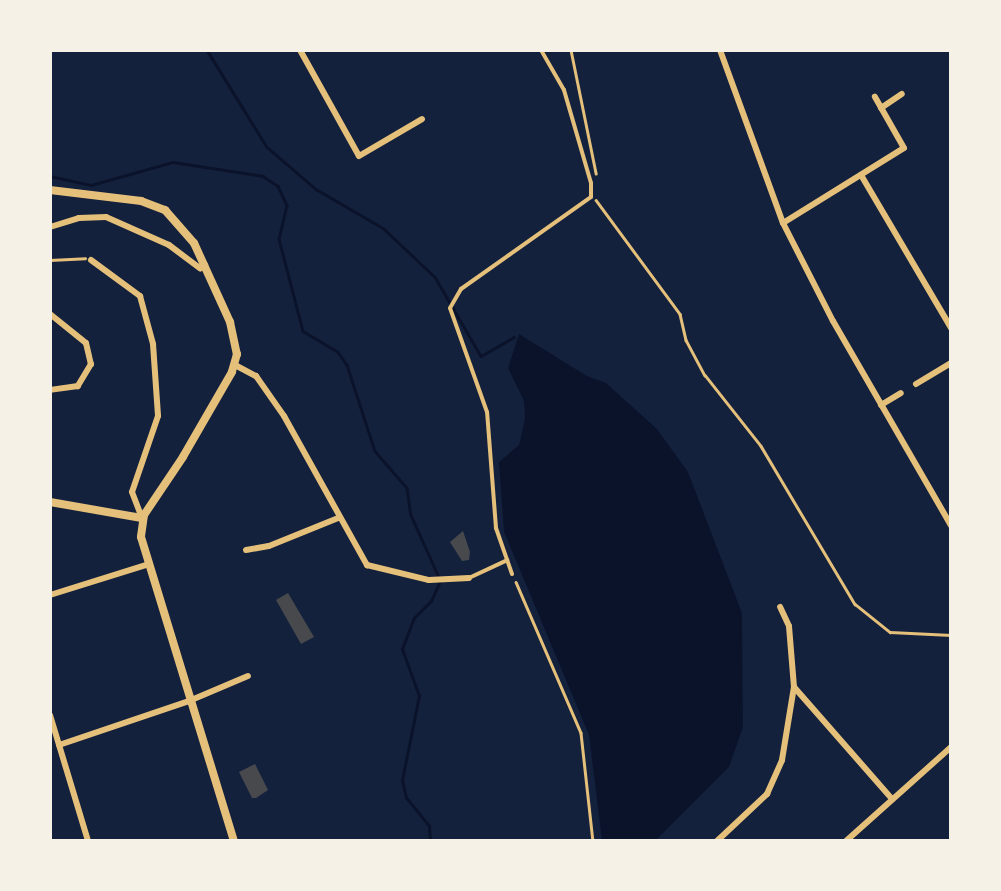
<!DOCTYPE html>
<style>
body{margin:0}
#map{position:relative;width:1001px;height:891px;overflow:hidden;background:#14213d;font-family:"Source Sans 3",sans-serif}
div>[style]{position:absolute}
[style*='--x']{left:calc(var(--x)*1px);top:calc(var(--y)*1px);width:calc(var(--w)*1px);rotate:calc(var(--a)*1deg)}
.water>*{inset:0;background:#0b132b}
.stream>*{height:2.5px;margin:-1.25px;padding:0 1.25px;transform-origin:1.25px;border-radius:1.25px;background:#0b132b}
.building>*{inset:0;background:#48494c}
.path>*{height:2.5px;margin:-1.25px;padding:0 1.25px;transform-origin:1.25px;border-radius:1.25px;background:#e5c07b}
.service>*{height:4px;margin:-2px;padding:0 2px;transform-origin:2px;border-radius:2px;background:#e5c07b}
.minor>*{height:6px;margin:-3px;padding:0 3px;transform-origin:3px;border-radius:3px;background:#e5c07b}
.tertiary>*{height:8px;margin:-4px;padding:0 4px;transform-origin:4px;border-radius:4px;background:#e5c07b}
span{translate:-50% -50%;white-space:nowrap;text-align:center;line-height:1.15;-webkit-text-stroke:8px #f6f1e7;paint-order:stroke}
.frame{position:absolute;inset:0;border:52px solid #f6f1e7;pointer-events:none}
</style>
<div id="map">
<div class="water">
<i style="clip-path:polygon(519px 334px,587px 376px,606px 383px,657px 429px,688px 472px,742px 613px,743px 727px,729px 767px,655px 841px,602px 841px,589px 735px,504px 532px,499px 462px,519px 445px,525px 418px,524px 401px,508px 368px)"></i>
</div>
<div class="stream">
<i style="--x:207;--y:50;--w:114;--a:58.3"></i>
<i style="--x:267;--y:147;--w:65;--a:40.6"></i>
<i style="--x:316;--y:189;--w:78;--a:30.2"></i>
<i style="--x:383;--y:228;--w:71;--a:43.3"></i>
<i style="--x:435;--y:277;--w:91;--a:59.8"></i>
<i style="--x:481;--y:356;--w:38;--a:-30"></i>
<i style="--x:50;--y:176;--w:42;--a:12.4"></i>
<i style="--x:91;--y:185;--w:85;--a:-15.7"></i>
<i style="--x:173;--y:162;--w:91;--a:8.8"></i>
<i style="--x:263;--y:176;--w:18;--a:34"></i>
<i style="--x:278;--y:186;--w:21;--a:65"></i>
<i style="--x:287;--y:205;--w:35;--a:103"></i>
<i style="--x:279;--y:239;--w:95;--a:75.4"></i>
<i style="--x:303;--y:331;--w:41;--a:31"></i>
<i style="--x:338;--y:352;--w:16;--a:55"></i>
<i style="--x:347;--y:365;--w:90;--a:72"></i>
<i style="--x:375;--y:451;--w:49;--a:49.1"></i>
<i style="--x:407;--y:488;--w:27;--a:82"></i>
<i style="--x:411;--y:515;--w:66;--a:65.8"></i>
<i style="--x:430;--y:841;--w:15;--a:-94"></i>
<i style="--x:429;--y:826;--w:36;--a:-129"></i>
<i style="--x:406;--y:798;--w:18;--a:-103"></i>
<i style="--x:402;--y:780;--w:86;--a:-78.6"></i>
<i style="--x:419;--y:696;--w:50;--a:-109.9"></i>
<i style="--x:402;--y:649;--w:33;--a:-69"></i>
<i style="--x:414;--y:618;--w:24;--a:-45"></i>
<i style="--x:431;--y:601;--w:20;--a:-66"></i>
</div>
<div class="building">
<i style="clip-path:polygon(463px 531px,470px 552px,469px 560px,462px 561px,450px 542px)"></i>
<i style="clip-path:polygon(288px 593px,314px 637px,301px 644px,276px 600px)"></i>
<i style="clip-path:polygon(255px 764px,268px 790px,256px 798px,252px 798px,239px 772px)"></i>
</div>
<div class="path">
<i style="--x:571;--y:50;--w:126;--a:78.5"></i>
<i style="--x:596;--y:200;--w:142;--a:53.6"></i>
<i style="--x:680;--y:314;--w:27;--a:77"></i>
<i style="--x:686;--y:340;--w:40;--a:62"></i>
<i style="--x:705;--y:375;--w:90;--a:51.7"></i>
<i style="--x:761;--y:446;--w:184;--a:59.3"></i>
<i style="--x:855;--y:604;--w:45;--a:38.7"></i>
<i style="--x:890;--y:632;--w:61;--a:2.8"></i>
<i style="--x:50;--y:260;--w:35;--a:-3"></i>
<i style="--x:516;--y:582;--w:164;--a:66.7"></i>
<i style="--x:581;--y:733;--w:109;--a:83.7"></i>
</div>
<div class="service">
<i style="--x:512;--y:574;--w:49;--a:-109.2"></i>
<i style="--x:496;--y:528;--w:116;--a:-94.4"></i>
<i style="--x:487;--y:412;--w:110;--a:-109.6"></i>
<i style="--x:450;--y:308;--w:22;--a:-60"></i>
<i style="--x:461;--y:289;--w:159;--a:-35.3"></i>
<i style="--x:591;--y:197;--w:14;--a:-90"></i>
<i style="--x:591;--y:183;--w:97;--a:-106.2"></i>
<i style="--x:564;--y:90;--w:46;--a:-119.9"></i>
<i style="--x:471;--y:577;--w:40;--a:-25"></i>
</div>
<div class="minor">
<i style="--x:300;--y:50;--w:121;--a:60.9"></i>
<i style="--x:359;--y:156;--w:73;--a:-30.4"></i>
<i style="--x:720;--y:50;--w:184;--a:70"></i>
<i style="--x:783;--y:223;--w:110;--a:63"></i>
<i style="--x:833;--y:321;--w:236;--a:60"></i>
<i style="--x:881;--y:108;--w:25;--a:-34"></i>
<i style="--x:861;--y:175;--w:178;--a:59.5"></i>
<i style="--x:783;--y:223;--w:142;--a:-31.8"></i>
<i style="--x:904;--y:148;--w:59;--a:-119.6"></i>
<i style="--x:50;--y:227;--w:30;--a:-17"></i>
<i style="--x:79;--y:218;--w:27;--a:-2"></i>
<i style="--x:106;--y:217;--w:69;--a:24"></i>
<i style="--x:169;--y:245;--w:39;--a:37"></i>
<i style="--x:200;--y:268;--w:6;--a:-31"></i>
<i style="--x:91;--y:260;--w:61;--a:36.3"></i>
<i style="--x:140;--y:296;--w:50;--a:74.8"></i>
<i style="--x:153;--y:344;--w:72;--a:86"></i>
<i style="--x:158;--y:416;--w:80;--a:108.9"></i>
<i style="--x:132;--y:492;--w:28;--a:69"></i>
<i style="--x:50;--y:314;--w:46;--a:38.9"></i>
<i style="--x:86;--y:343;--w:22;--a:77"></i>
<i style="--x:91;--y:364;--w:26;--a:121"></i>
<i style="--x:78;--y:386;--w:28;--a:172"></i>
<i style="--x:235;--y:365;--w:24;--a:28"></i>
<i style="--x:256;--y:376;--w:49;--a:55"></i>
<i style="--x:284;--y:416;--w:171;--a:60.9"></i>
<i style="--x:367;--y:565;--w:64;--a:13.6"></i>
<i style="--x:429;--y:580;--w:40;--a:-2.9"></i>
<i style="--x:916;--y:384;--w:41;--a:-31"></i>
<i style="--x:881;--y:405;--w:23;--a:-31"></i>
<i style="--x:246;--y:550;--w:23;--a:-10"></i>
<i style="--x:269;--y:546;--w:74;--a:-22.1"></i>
<i style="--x:50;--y:595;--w:101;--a:-17.4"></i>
<i style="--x:794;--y:687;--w:149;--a:48.8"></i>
<i style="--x:50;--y:715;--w:132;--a:73.2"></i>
<i style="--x:59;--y:745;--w:137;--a:-18.7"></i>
<i style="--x:189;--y:701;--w:64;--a:-23"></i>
<i style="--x:717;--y:841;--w:69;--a:-43.2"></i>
<i style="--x:767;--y:794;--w:37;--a:-66"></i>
<i style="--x:782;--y:760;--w:74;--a:-80.7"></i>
<i style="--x:794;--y:687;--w:61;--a:-94.7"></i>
<i style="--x:789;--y:626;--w:21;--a:-115"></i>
<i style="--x:846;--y:841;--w:141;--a:-41.8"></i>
</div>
<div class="tertiary">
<i style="--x:50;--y:190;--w:92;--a:6.9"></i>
<i style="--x:141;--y:201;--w:26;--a:21"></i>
<i style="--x:165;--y:210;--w:44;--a:48.7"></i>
<i style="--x:194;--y:243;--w:87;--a:65.5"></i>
<i style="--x:230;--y:322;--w:33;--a:78"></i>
<i style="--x:237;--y:354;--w:19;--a:106"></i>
<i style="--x:232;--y:372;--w:98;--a:120"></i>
<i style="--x:183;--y:457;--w:70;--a:123.9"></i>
<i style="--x:144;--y:515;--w:22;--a:98"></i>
<i style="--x:141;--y:537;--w:318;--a:73"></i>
<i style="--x:50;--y:502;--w:93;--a:9.9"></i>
</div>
<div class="frame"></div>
</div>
